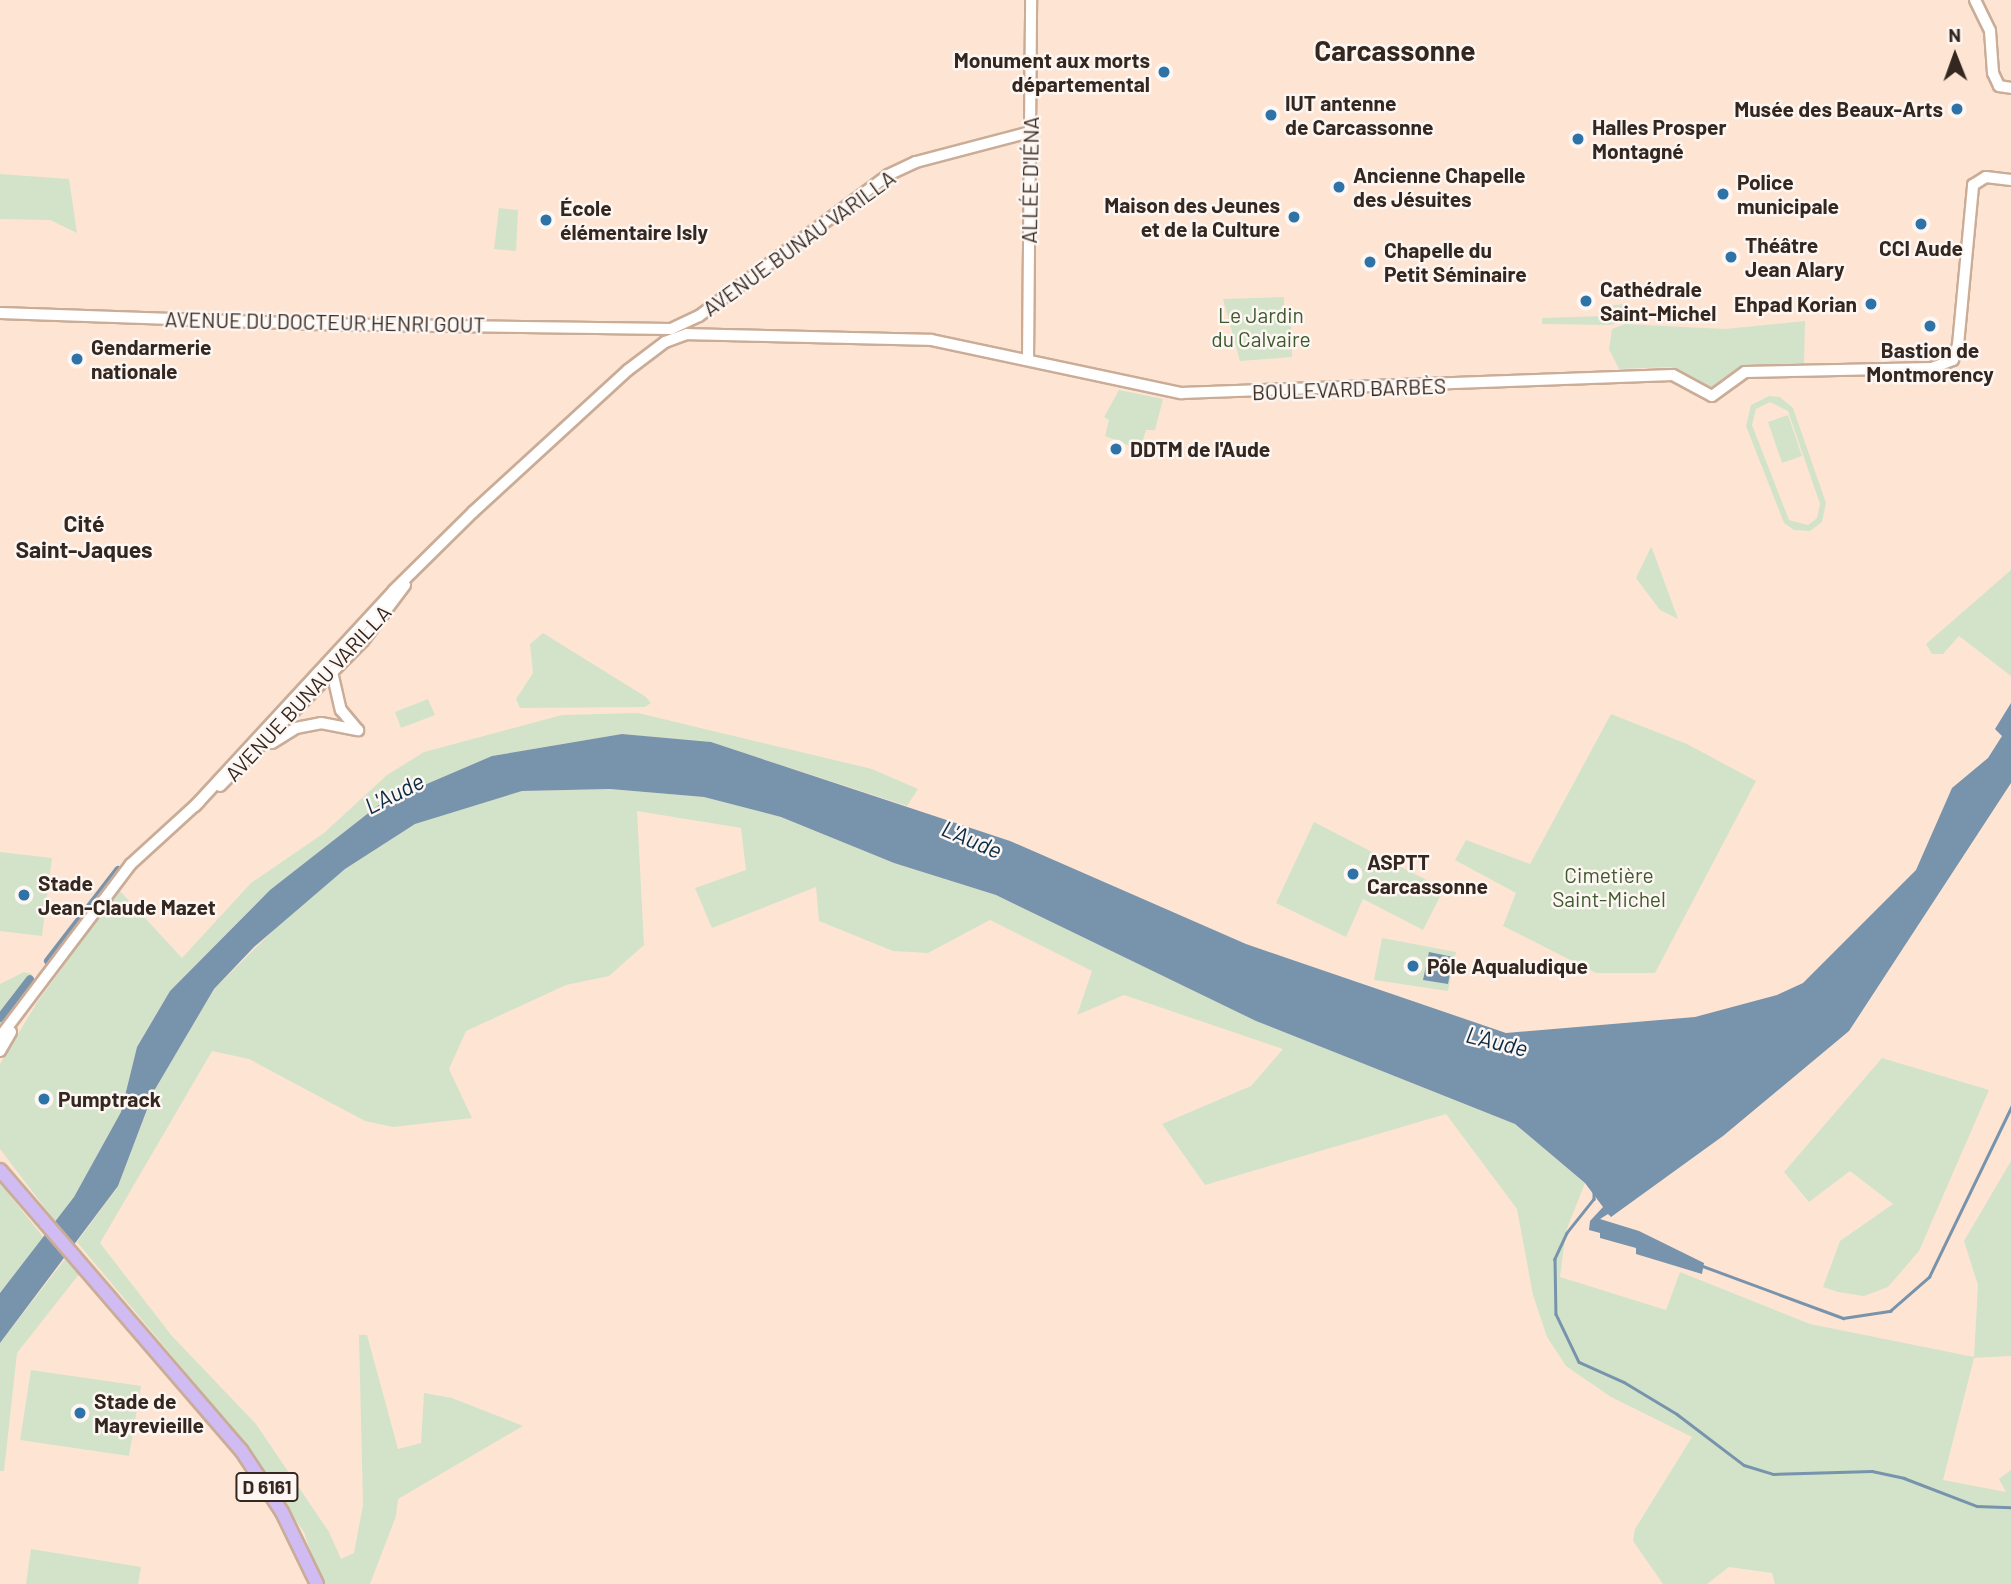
<!DOCTYPE html>
<meta charset="utf-8">
<style>
body{margin:0}
#map{position:relative;width:2011px;height:1584px;overflow:hidden;background:#fee5d3;font-family:Barlow,sans-serif}
div>[style]{position:absolute}
[style*='--x']{left:calc(var(--x)*1px);top:calc(var(--y)*1px);width:calc(var(--w)*1px);rotate:calc(var(--a)*1deg)}
.green>*{inset:0;background:#d2e3ca}
.water>*{inset:0;background:#7893ac}
.stream>*{height:2.5px;margin:-1.25px;padding:0 1.25px;transform-origin:1.25px;border-radius:1.25px;background:#7893ac}
.canal>*{height:8px;margin:-4px;padding:0 4px;transform-origin:4px;border-radius:4px;background:#7893ac}
.roads{filter:drop-shadow(2px 0 #caac97) drop-shadow(-2px 0 #caac97) drop-shadow(0 2px #caac97) drop-shadow(0 -2px #caac97)}
.secondary>*{height:10px;margin:-5px;padding:0 5px;transform-origin:5px;border-radius:5px;background:#fff}
.primary>*{height:12px;margin:-6px;padding:0 6px;transform-origin:6px;border-radius:6px;background:#d0bcf3}
.dots>*{width:19px;height:19px;translate:-50% -50%;box-sizing:border-box;border:4px solid #fdf6f2;border-radius:50%}
span{translate:-50% -50%;white-space:nowrap;text-align:center;line-height:1.15;-webkit-text-stroke:5px #fdf6f2;paint-order:stroke}
.shield-label span{padding:2px 5px;background:#fdf6f2;border:2px solid;border-radius:5px;-webkit-text-stroke-width:0}
.shield-label{font-size:19px;color:#33271f;font-weight:700}
.poi-label{font-size:21px;color:#33271f;font-weight:700}
.right{translate:-100% -50%;text-align:right}
.left{translate:0 -50%;text-align:left}
.street-label{font-size:21px;color:#33271f}
.park-label{font-size:21px;color:#3c5a2d}
.neighbourhood-label{font-size:23px;color:#33271f;font-weight:700}
.water-label{font-size:23px;color:#092c46;font-style:italic}
.district-label{font-size:28px;color:#33271f;font-weight:700}
.north{position:absolute;left:1920px;top:21px;width:70px;height:70px;-webkit-text-stroke:5px #fdf6f2;paint-order:stroke;rotate:359deg;font-size:19px;font-weight:700;line-height:28px;text-align:center;color:#33271f}
.north::after{content:'';display:block;margin:auto;width:24px;height:32px;background:#33271f;clip-path:polygon(50% 0,100% 100%,50% 72%,0 100%)}
</style>
<div id="map">
<div class="green">
<i style="clip-path:polygon(0 174px,69px 179px,77px 233px,50px 220px,0 219px)"></i>
<i style="clip-path:polygon(499px 208px,518px 210px,516px 251px,494px 249px)"></i>
<i style="clip-path:polygon(1284px 297px,1284px 309px,1291px 314px,1292px 357px,1240px 361px,1223px 299px)"></i>
<i style="clip-path:polygon(1629px 304px,1630px 318px,1610px 325px,1542px 324px,1542px 318px,1604px 316px,1613px 305px)"></i>
<i style="clip-path:polygon(1805px 321px,1804px 365px,1746px 367px,1710px 392px,1671px 367px,1619px 369px,1609px 349px,1612px 329px,1625px 324px,1725px 329px)"></i>
<i style="clip-path:polygon(1119px 390px,1163px 399px,1155px 430px,1146px 430px,1140px 450px,1105px 436px,1109px 420px,1104px 417px)"></i>
<i style="clip-path:polygon(evenodd,1769px 396px,1780px 397px,1793px 408px,1826px 503px,1822px 522px,1810px 531px,1794px 530px,1784px 523px,1746px 426px,1751px 405px,1769px 396px,1770px 402px,1788px 411px,1820px 504px,1817px 518px,1808px 525px,1789px 520px,1752px 425px,1756px 409px,1770px 402px)"></i>
<i style="clip-path:polygon(1788px 415px,1802px 456px,1782px 463px,1768px 422px)"></i>
<i style="clip-path:polygon(1651px 547px,1652px 548px,1678px 619px,1660px 610px,1636px 578px)"></i>
<i style="clip-path:polygon(2011px 570px,2011px 676px,1959px 636px,1943px 654px,1932px 654px,1926px 644px)"></i>
<i style="clip-path:polygon(543px 633px,646px 697px,651px 703px,645px 707px,520px 708px,516px 699px,533px 673px,530px 644px)"></i>
<i style="clip-path:polygon(428px 699px,435px 715px,401px 728px,395px 712px)"></i>
<i style="clip-path:polygon(638px 713px,872px 769px,918px 789px,907px 806px,711px 742px,622px 734px,492px 756px,380px 804px,270px 890px,170px 991px,137px 1047px,121px 1112px,74px 1197px,56px 1222px,51px 1216px,0 1149px,0 1064px,36px 1004px,119px 890px,182px 958px,251px 883px,324px 833px,387px 775px,424px 752px,562px 715px)"></i>
<i style="clip-path:polygon(1611px 714px,1687px 744px,1756px 781px,1655px 973px,1596px 973px,1503px 926px,1516px 893px,1455px 860px,1466px 840px,1530px 864px)"></i>
<i style="clip-path:polygon(610px 789px,704px 797px,781px 817px,894px 863px,996px 895px,1256px 1021px,1515px 1124px,1585px 1183px,1566px 1231px,1560px 1277px,1666px 1310px,1680px 1272px,1810px 1324px,1974px 1357px,1978px 1285px,1964px 1241px,2011px 1161px,2011px 1356px,1974px 1358px,1943px 1480px,2006px 1492px,1999px 1479px,2011px 1470px,2011px 1584px,1775px 1584px,1772px 1573px,1729px 1567px,1707px 1584px,1663px 1584px,1633px 1541px,1635px 1529px,1692px 1437px,1611px 1397px,1566px 1366px,1547px 1337px,1533px 1295px,1517px 1209px,1446px 1114px,1205px 1185px,1162px 1124px,1251px 1086px,1283px 1049px,1124px 995px,1077px 1015px,1092px 971px,990px 920px,928px 953px,893px 951px,819px 921px,816px 887px,712px 928px,695px 888px,746px 870px,741px 828px,637px 811px,644px 945px,609px 976px,566px 985px,466px 1031px,449px 1069px,472px 1118px,393px 1127px,365px 1121px,249px 1059px,212px 1051px,100px 1243px,172px 1336px,256px 1424px,329px 1532px,341px 1559px,354px 1553px,363px 1505px,359px 1335px,367px 1335px,398px 1449px,421px 1443px,424px 1393px,452px 1398px,523px 1426px,398px 1499px,396px 1516px,370px 1584px,322px 1584px,304px 1532px,223px 1417px,77px 1242px,118px 1186px,154px 1091px,214px 989px,291px 913px,345px 869px,415px 824px,522px 791px)"></i>
<i style="clip-path:polygon(1314px 822px,1444px 889px,1423px 930px,1363px 899px,1346px 937px,1276px 903px)"></i>
<i style="clip-path:polygon(0 852px,52px 858px,42px 936px,0 931px)"></i>
<i style="clip-path:polygon(1382px 938px,1456px 952px,1448px 991px,1374px 980px)"></i>
<i style="clip-path:polygon(24px 972px,32px 974px,34px 984px,0 1031px,0 984px)"></i>
<i style="clip-path:polygon(1882px 1058px,1989px 1090px,1919px 1251px,1888px 1287px,1864px 1296px,1838px 1292px,1823px 1287px,1840px 1241px,1893px 1204px,1850px 1171px,1809px 1202px,1784px 1172px)"></i>
<i style="clip-path:polygon(0 1183px,44px 1238px,0 1293px)"></i>
<i style="clip-path:polygon(65px 1259px,80px 1273px,17px 1353px,4px 1471px,0 1471px,0 1343px)"></i>
<i style="clip-path:polygon(31px 1370px,141px 1386px,129px 1456px,20px 1440px)"></i>
<i style="clip-path:polygon(31px 1549px,141px 1567px,138px 1584px,26px 1584px)"></i>
</div>
<div class="water">
<i style="clip-path:polygon(2011px 703px,2011px 783px,1849px 1031px,1723px 1136px,1611px 1217px,1608px 1214px,1600px 1219px,1639px 1231px,1704px 1263px,1702px 1274px,1636px 1254px,1636px 1248px,1600px 1238px,1600px 1233px,1589px 1230px,1590px 1221px,1603px 1207px,1585px 1183px,1515px 1124px,1256px 1021px,996px 895px,894px 863px,781px 817px,704px 797px,610px 789px,522px 791px,415px 824px,345px 869px,254px 947px,214px 989px,154px 1091px,118px 1186px,0 1343px,0 1293px,74px 1197px,121px 1112px,137px 1047px,170px 991px,270px 890px,380px 804px,492px 756px,622px 734px,711px 742px,1010px 841px,1246px 944px,1506px 1033px,1695px 1017px,1777px 995px,1803px 983px,1916px 870px,1952px 788px,1988px 758px,2002px 736px,1995px 729px)"></i>
<i style="clip-path:polygon(1429px 952px,1453px 957px,1448px 984px,1423px 980px)"></i>
</div>
<div class="stream">
<i style="--x:1594;--y:1192;--w:7;--a:90"></i>
<i style="--x:1594;--y:1199;--w:43;--a:128.5"></i>
<i style="--x:1567;--y:1233;--w:29;--a:115"></i>
<i style="--x:1555;--y:1259;--w:55;--a:89"></i>
<i style="--x:1556;--y:1314;--w:53;--a:64.4"></i>
<i style="--x:1579;--y:1362;--w:49;--a:24"></i>
<i style="--x:1624;--y:1382;--w:62;--a:31.1"></i>
<i style="--x:1677;--y:1414;--w:84;--a:37.3"></i>
<i style="--x:1744;--y:1465;--w:30;--a:17"></i>
<i style="--x:1773;--y:1474;--w:99;--a:-1.7"></i>
<i style="--x:1872;--y:1471;--w:33;--a:12"></i>
<i style="--x:1904;--y:1478;--w:78;--a:21"></i>
<i style="--x:1977;--y:1506;--w:34;--a:2"></i>
<i style="--x:1700;--y:1265;--w:153;--a:20.3"></i>
<i style="--x:1843;--y:1318;--w:48;--a:-8.5"></i>
<i style="--x:1890;--y:1311;--w:52;--a:-41.1"></i>
<i style="--x:1929;--y:1277;--w:189;--a:-64.2"></i>
</div>
<div class="canal">
<i style="--x:48;--y:961;--w:115;--a:-52.4"></i>
<i style="--x:0;--y:1018;--w:49;--a:-52.4"></i>
</div>
<div class="roads">
<div class="secondary">
<i style="--x:1975;--y:0;--w:34;--a:64"></i>
<i style="--x:1990;--y:31;--w:42;--a:85.9"></i>
<i style="--x:1993;--y:73;--w:14;--a:65"></i>
<i style="--x:1999;--y:86;--w:12;--a:9"></i>
<i style="--x:0;--y:313;--w:309;--a:2"></i>
<i style="--x:309;--y:324;--w:362;--a:0.8"></i>
<i style="--x:671;--y:329;--w:31;--a:-25"></i>
<i style="--x:699;--y:316;--w:236;--a:-36.7"></i>
<i style="--x:888;--y:175;--w:31;--a:-25"></i>
<i style="--x:916;--y:162;--w:118;--a:-14.7"></i>
<i style="--x:1028;--y:360;--w:360;--a:-89.5"></i>
<i style="--x:332;--y:672;--w:39;--a:77"></i>
<i style="--x:341;--y:710;--w:26;--a:50"></i>
<i style="--x:272;--y:743;--w:28;--a:-32"></i>
<i style="--x:296;--y:728;--w:25;--a:-11"></i>
<i style="--x:321;--y:723;--w:38;--a:11"></i>
<i style="--x:220;--y:786;--w:204;--a:-45.4"></i>
<i style="--x:363;--y:641;--w:70;--a:-53.1"></i>
<i style="--x:195;--y:806;--w:294;--a:-47.3"></i>
<i style="--x:394;--y:590;--w:111;--a:-44.6"></i>
<i style="--x:473;--y:512;--w:210;--a:-42.5"></i>
<i style="--x:628;--y:370;--w:46;--a:-37.1"></i>
<i style="--x:665;--y:342;--w:23;--a:-20"></i>
<i style="--x:687;--y:334;--w:244;--a:1.4"></i>
<i style="--x:931;--y:340;--w:256;--a:12"></i>
<i style="--x:1181;--y:393;--w:492;--a:-2.1"></i>
<i style="--x:1673;--y:375;--w:44;--a:28.3"></i>
<i style="--x:1712;--y:396;--w:41;--a:-36"></i>
<i style="--x:1745;--y:372;--w:187;--a:-1.2"></i>
<i style="--x:1932;--y:368;--w:22;--a:-21"></i>
<i style="--x:1953;--y:360;--w:16;--a:-72"></i>
<i style="--x:1958;--y:345;--w:161;--a:-84.6"></i>
<i style="--x:1973;--y:185;--w:15;--a:-32"></i>
<i style="--x:1986;--y:177;--w:25;--a:7"></i>
<i style="--x:0;--y:1037;--w:217;--a:-52.9"></i>
<i style="--x:131;--y:864;--w:92;--a:-42.4"></i>
<i style="--x:0;--y:1051;--w:22;--a:-60"></i>
</div>
<div class="primary">
<i style="--x:0;--y:1170;--w:369;--a:49.3"></i>
<i style="--x:241;--y:1450;--w:74;--a:56.5"></i>
<i style="--x:282;--y:1512;--w:80;--a:64.1"></i>
</div>
</div>
<div class="dots">
<i style="left:1164px;top:72px;background:#2d73a8"></i>
<i style="left:1957px;top:109px;background:#2d73a8"></i>
<i style="left:1271px;top:115px;background:#2d73a8"></i>
<i style="left:1578px;top:139px;background:#2d73a8"></i>
<i style="left:1339px;top:187px;background:#2d73a8"></i>
<i style="left:1723px;top:194px;background:#2d73a8"></i>
<i style="left:1294px;top:217px;background:#2d73a8"></i>
<i style="left:546px;top:220px;background:#2d73a8"></i>
<i style="left:1921px;top:224px;background:#2d73a8"></i>
<i style="left:1731px;top:257px;background:#2d73a8"></i>
<i style="left:1370px;top:262px;background:#2d73a8"></i>
<i style="left:1586px;top:301px;background:#2d73a8"></i>
<i style="left:1871px;top:304px;background:#2d73a8"></i>
<i style="left:1930px;top:326px;background:#2d73a8"></i>
<i style="left:77px;top:359px;background:#2d73a8"></i>
<i style="left:1116px;top:449px;background:#2d73a8"></i>
<i style="left:1353px;top:874px;background:#2d73a8"></i>
<i style="left:24px;top:895px;background:#2d73a8"></i>
<i style="left:1413px;top:966px;background:#2d73a8"></i>
<i style="left:44px;top:1099px;background:#2d73a8"></i>
<i style="left:80px;top:1413px;background:#2d73a8"></i>
</div>
<div class="shield-label">
<span style="left:267px;top:1487px">D 6161</span>
</div>
<div class="poi-label">
<span class="right" style="left:1150px;top:72px">Monument aux morts<br>départemental</span>
<span class="left" style="left:1285px;top:115px">IUT antenne<br>de Carcassonne</span>
<span class="right" style="left:1943px;top:109px">Musée des Beaux-Arts</span>
<span class="left" style="left:1592px;top:139px">Halles Prosper<br>Montagné</span>
<span class="left" style="left:1353px;top:187px">Ancienne Chapelle<br>des Jésuites</span>
<span class="left" style="left:1737px;top:194px">Police<br>municipale</span>
<span class="right" style="left:1280px;top:217px">Maison des Jeunes<br>et de la Culture</span>
<span class="left" style="left:560px;top:220px">École<br>élémentaire Isly</span>
<span class="left" style="left:1745px;top:257px">Théâtre<br>Jean Alary</span>
<span style="left:1921px;top:248px">CCI Aude</span>
<span class="left" style="left:1384px;top:262px">Chapelle du<br>Petit Séminaire</span>
<span class="left" style="left:1600px;top:301px">Cathédrale<br>Saint-Michel</span>
<span class="right" style="left:1857px;top:304px">Ehpad Korian</span>
<span class="left" style="left:91px;top:359px">Gendarmerie<br>nationale</span>
<span style="left:1930px;top:362px">Bastion de<br>Montmorency</span>
<span class="left" style="left:1130px;top:449px">DDTM de l'Aude</span>
<span class="left" style="left:1367px;top:874px">ASPTT<br>Carcassonne</span>
<span class="left" style="left:38px;top:895px">Stade<br>Jean-Claude Mazet</span>
<span class="left" style="left:1427px;top:966px">Pôle Aqualudique</span>
<span class="left" style="left:58px;top:1099px">Pumptrack</span>
<span class="left" style="left:94px;top:1413px">Stade de<br>Mayrevieille</span>
</div>
<div class="street-label">
<span style="left:1030px;top:180px;rotate:-89deg">ALLÉE D'IÉNA</span>
<span style="left:799px;top:243px;rotate:-36deg">AVENUE BUNAU VARILLA</span>
<span style="left:325px;top:322px;rotate:1deg">AVENUE DU DOCTEUR HENRI GOUT</span>
<span style="left:1349px;top:389px;rotate:-2deg">BOULEVARD BARBÈS</span>
<span style="left:308px;top:693px;rotate:-47deg">AVENUE BUNAU VARILLA</span>
</div>
<div class="park-label">
<span style="left:1261px;top:327px">Le Jardin<br>du Calvaire</span>
<span style="left:1609px;top:887px">Cimetière<br>Saint-Michel</span>
</div>
<div class="neighbourhood-label">
<span style="left:84px;top:536px">Cité<br>Saint-Jaques</span>
</div>
<div class="water-label">
<span style="left:394px;top:793px;rotate:-27deg">L'Aude</span>
<span style="left:972px;top:839px;rotate:23deg">L'Aude</span>
<span style="left:1497px;top:1041px;rotate:14deg">L'Aude</span>
</div>
<div class="district-label">
<span style="left:1395px;top:50px">Carcassonne</span>
</div>
<div class="north">N</div>
</div>
